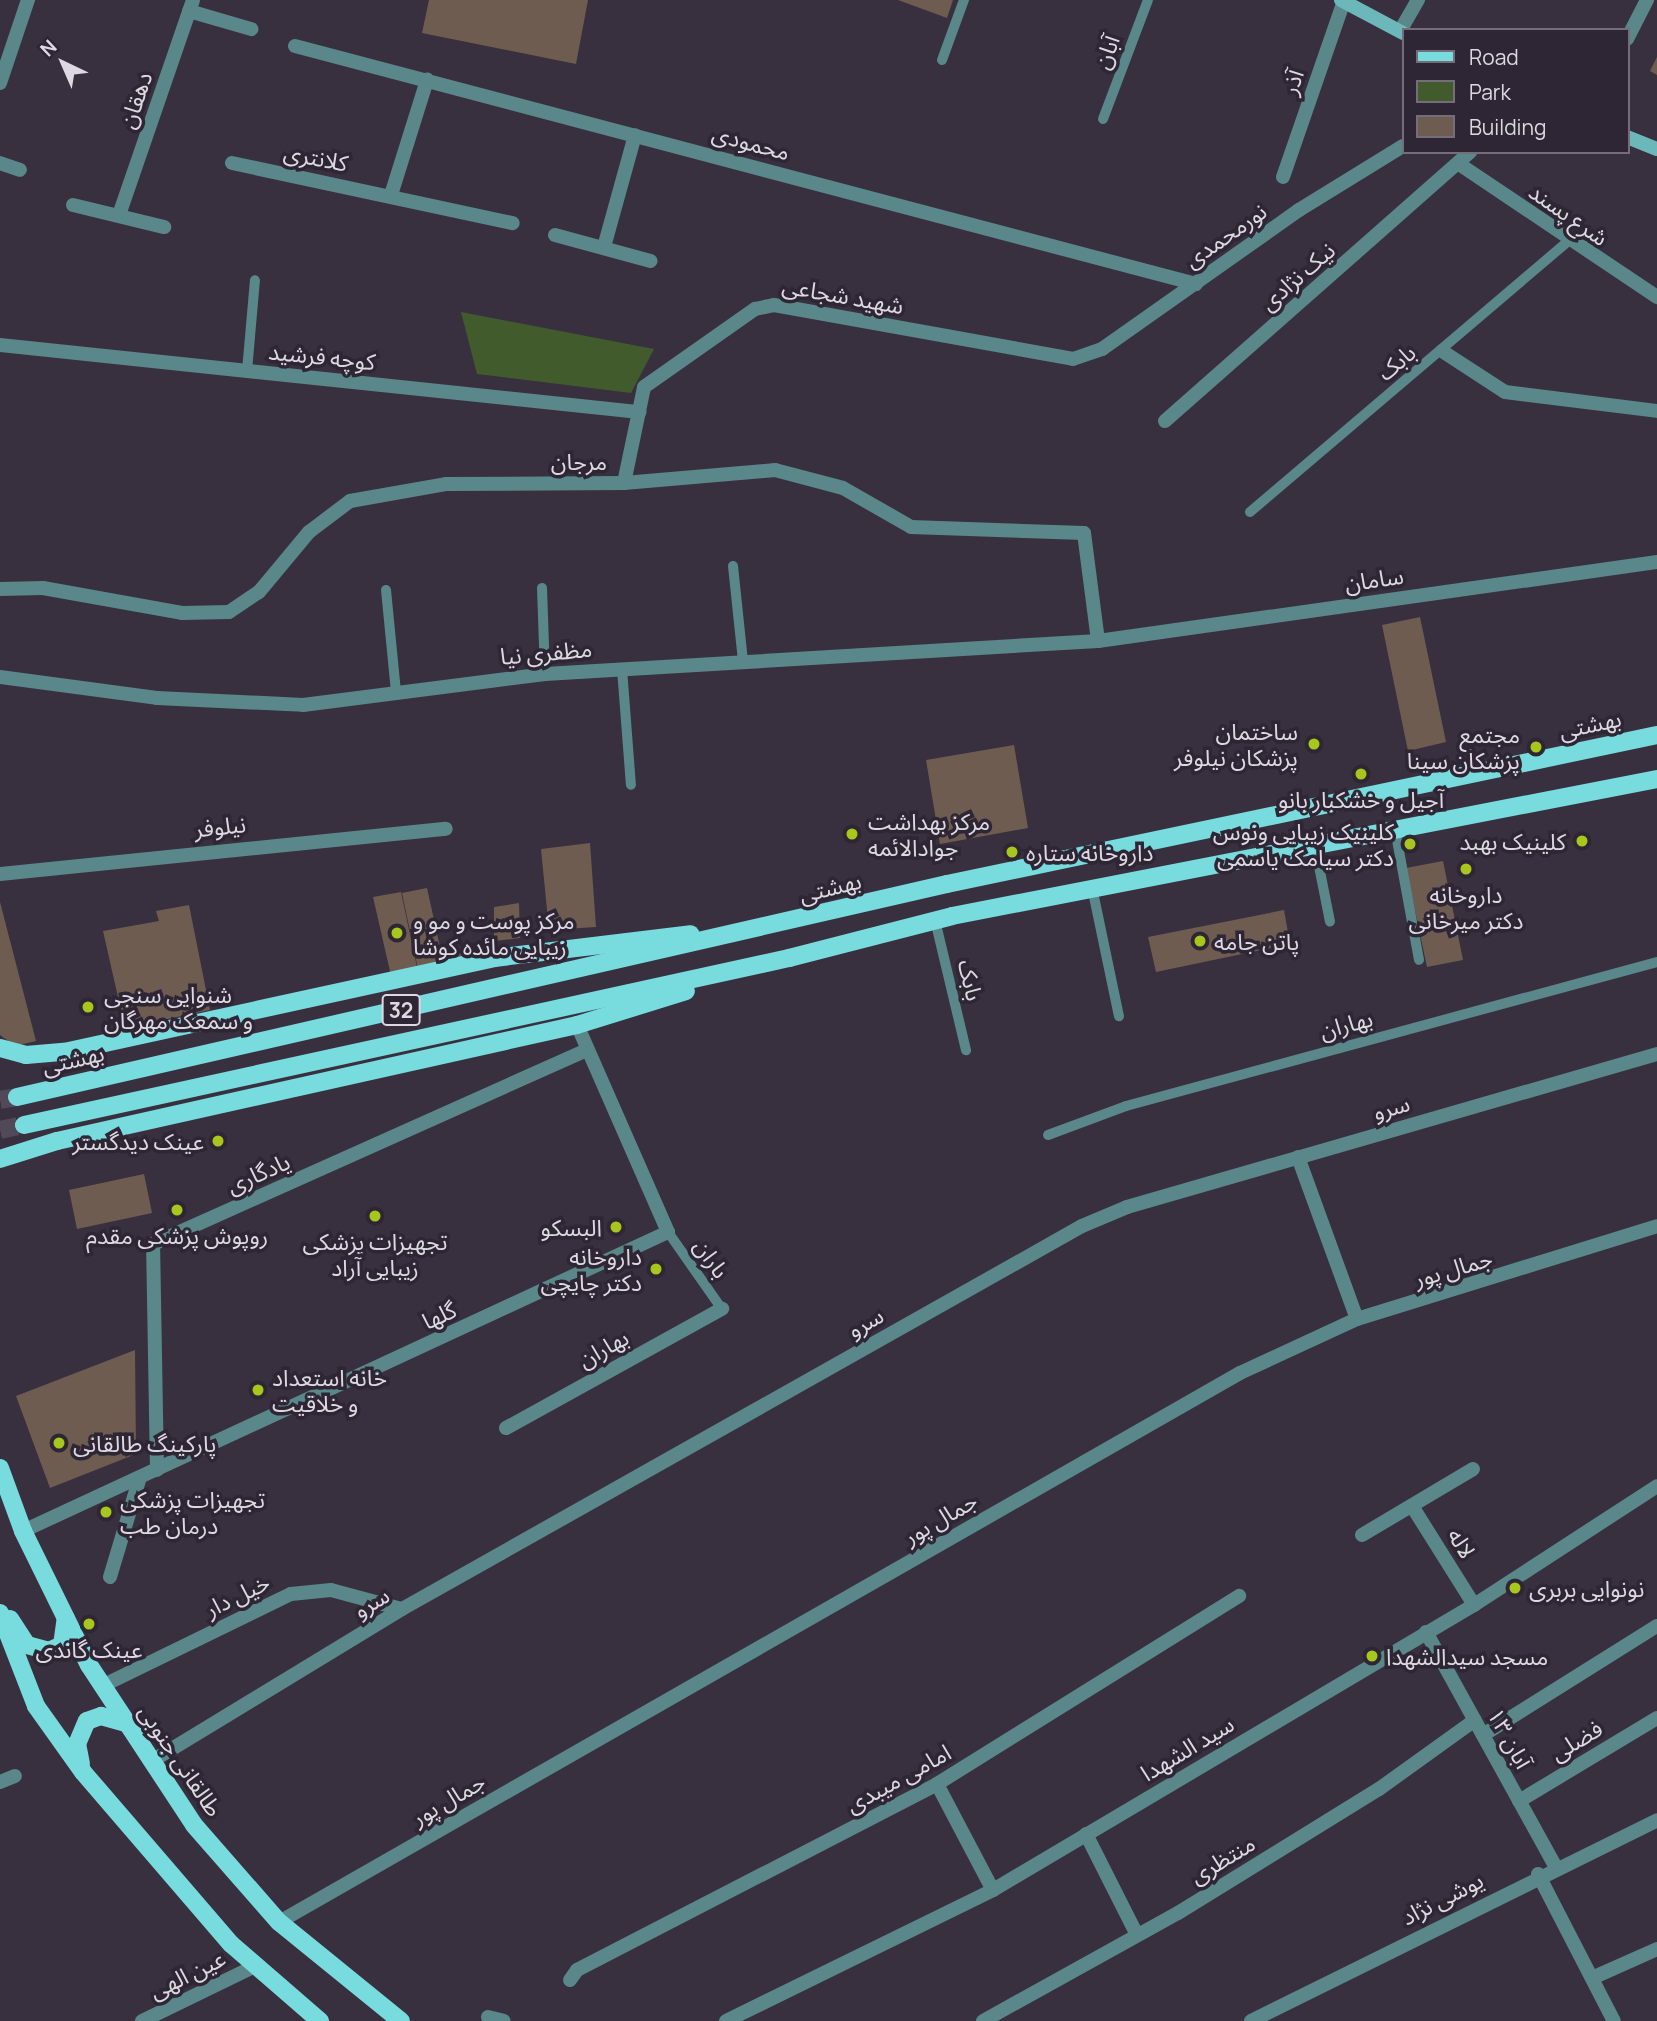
<!DOCTYPE html>
<meta charset="utf-8">
<style>
body{margin:0}
#map{position:relative;width:1657px;height:2021px;overflow:hidden;background:#38303f;font-family:Manrope,"Noto Sans Arabic",sans-serif}
div>[style]{position:absolute}
[style*='--x']{left:calc(var(--x)*1px);top:calc(var(--y)*1px);width:calc(var(--w)*1px);rotate:calc(var(--a)*1deg)}
.green>*{inset:0;background:#415b2d}
.building>*{inset:0;background:#6e5c51}
.primary-tunnel>*{height:18px;margin-top:-9px;transform-origin:0;background:repeating-linear-gradient(90deg,#514957 0 18px,transparent 0 27px)}
.service>*{height:10px;margin:-5px;padding:0 5px;transform-origin:5px;border-radius:5px;background:#5a8789}
.minor>*{height:14px;margin:-7px;padding:0 7px;transform-origin:7px;border-radius:7px;background:#5a8789}
.tertiary>*{height:14px;margin:-7px;padding:0 7px;transform-origin:7px;border-radius:7px;background:#5a8789}
.secondary>*{height:14px;margin:-7px;padding:0 7px;transform-origin:7px;border-radius:7px;background:#6cb7b9}
.primary>*{height:18px;margin:-9px;padding:0 9px;transform-origin:9px;border-radius:9px;background:#78dbde}
.dots>*{width:19px;height:19px;translate:-50% -50%;box-sizing:border-box;border:4px solid #2e2635;border-radius:50%}
span{translate:-50% -50%;white-space:nowrap;text-align:center;line-height:1.15;-webkit-text-stroke:7px #2e2635;paint-order:stroke}
.shield-label span{padding:2px 5px;background:#2e2635;border:2px solid;border-radius:5px;-webkit-text-stroke-width:0}
.shield-label{font-size:21px;color:#ddd8e2;font-weight:700}
.street-label{font-size:23px;color:#ddd8e2}
.poi-label{font-size:23px;color:#ddd8e2}
.right{translate:-100% -50%;text-align:right}
.left{translate:0 -50%;text-align:left}
.legend{position:absolute;left:1402px;top:28px;width:228px;height:126px;box-sizing:border-box;background:#2e2635;border:2px solid #746d7a;margin:0;padding:9px 12px;list-style:none;font-size:21px;color:#ddd8e2}
.legend li{display:flex;align-items:center;gap:14px;height:35px}
.legend b{width:35px;border:2px solid #746d7a}
.north{position:absolute;left:28px;top:28px;width:70px;height:70px;-webkit-text-stroke:5px #2e2635;paint-order:stroke;rotate:316deg;font-size:19px;font-weight:700;line-height:28px;text-align:center;color:#ddd8e2}
.north::after{content:'';display:block;margin:auto;width:24px;height:32px;background:#ddd8e2;clip-path:polygon(50% 0,100% 100%,50% 72%,0 100%)}
</style>
<div id="map">
<div class="green">
<i style="clip-path:polygon(461px 312px,654px 349px,631px 393px,477px 374px)"></i>
</div>
<div class="building">
<i style="clip-path:polygon(429px 0,588px 0,576px 64px,422px 33px)"></i>
<i style="clip-path:polygon(898px 0,953px 0,947px 18px)"></i>
<i style="clip-path:polygon(1657px 57px,1657px 75px,1650px 71px)"></i>
<i style="clip-path:polygon(1420px 617px,1446px 742px,1408px 751px,1382px 625px)"></i>
<i style="clip-path:polygon(1014px 745px,1028px 828px,940px 844px,926px 760px)"></i>
<i style="clip-path:polygon(590px 843px,596px 927px,549px 930px,541px 849px)"></i>
<i style="clip-path:polygon(1443px 861px,1463px 960px,1427px 967px,1406px 868px)"></i>
<i style="clip-path:polygon(427px 888px,442px 956px,493px 946px,494px 958px,419px 974px,402px 893px)"></i>
<i style="clip-path:polygon(401px 892px,418px 972px,392px 980px,373px 897px)"></i>
<i style="clip-path:polygon(0 902px,36px 1041px,15px 1046px,0 1035px)"></i>
<i style="clip-path:polygon(519px 903px,520px 938px,494px 941px,494px 907px)"></i>
<i style="clip-path:polygon(189px 905px,210px 1010px,125px 1028px,103px 931px,159px 921px,156px 911px)"></i>
<i style="clip-path:polygon(1284px 910px,1290px 944px,1156px 972px,1148px 937px)"></i>
<i style="clip-path:polygon(144px 1174px,152px 1213px,77px 1229px,69px 1190px)"></i>
<i style="clip-path:polygon(135px 1350px,136px 1454px,50px 1488px,16px 1396px)"></i>
</div>
<div class="primary-tunnel">
<i style="--x:0;--y:1100;--w:17;--a:-10"></i>
<i style="--x:0;--y:1130;--w:25;--a:-12"></i>
</div>
<div class="service">
<i style="--x:942;--y:60;--w:64;--a:-69.9"></i>
<i style="--x:1103;--y:119;--w:127;--a:-69.3"></i>
<i style="--x:247;--y:371;--w:91;--a:-85"></i>
<i style="--x:1250;--y:512;--w:416;--a:-40.4"></i>
<i style="--x:733;--y:566;--w:96;--a:84"></i>
<i style="--x:542;--y:588;--w:86;--a:88"></i>
<i style="--x:386;--y:590;--w:102;--a:84.4"></i>
<i style="--x:622;--y:669;--w:116;--a:85.6"></i>
<i style="--x:1395;--y:829;--w:133;--a:79.6"></i>
<i style="--x:1315;--y:846;--w:77;--a:78.8"></i>
<i style="--x:1093;--y:892;--w:127;--a:78.2"></i>
<i style="--x:935;--y:920;--w:134;--a:76.6"></i>
<i style="--x:1048;--y:1135;--w:83;--a:-20.4"></i>
<i style="--x:1126;--y:1106;--w:550;--a:-15.17"></i>
<i style="--x:668;--y:1232;--w:94;--a:55"></i>
</div>
<div class="minor">
<i style="--x:189;--y:11;--w:65;--a:16.2"></i>
<i style="--x:1400;--y:31;--w:36;--a:-60"></i>
<i style="--x:1627;--y:39;--w:44;--a:-62.9"></i>
<i style="--x:295;--y:46;--w:932;--a:14.8"></i>
<i style="--x:0;--y:83;--w:88;--a:-71.4"></i>
<i style="--x:0;--y:163;--w:21;--a:19"></i>
<i style="--x:232;--y:163;--w:287;--a:12.1"></i>
<i style="--x:1459;--y:164;--w:239;--a:33.9"></i>
<i style="--x:1283;--y:177;--w:186;--a:-70.9"></i>
<i style="--x:391;--y:195;--w:121;--a:-72.6"></i>
<i style="--x:73;--y:205;--w:94;--a:13.6"></i>
<i style="--x:119;--y:215;--w:227;--a:-71"></i>
<i style="--x:555;--y:235;--w:99;--a:15.2"></i>
<i style="--x:604;--y:247;--w:116;--a:-74.5"></i>
<i style="--x:0;--y:345;--w:643;--a:5.99"></i>
<i style="--x:1442;--y:351;--w:75;--a:33.1"></i>
<i style="--x:1505;--y:392;--w:153;--a:7.1"></i>
<i style="--x:1165;--y:421;--w:407;--a:-41.4"></i>
<i style="--x:624;--y:483;--w:98;--a:-78.2"></i>
<i style="--x:644;--y:387;--w:136;--a:-35.1"></i>
<i style="--x:755;--y:309;--w:19;--a:-12"></i>
<i style="--x:774;--y:305;--w:304;--a:10.2"></i>
<i style="--x:1073;--y:359;--w:31;--a:-19"></i>
<i style="--x:1102;--y:349;--w:241;--a:-35.2"></i>
<i style="--x:1299;--y:210;--w:122;--a:-31.6"></i>
<i style="--x:0;--y:589;--w:43;--a:-1.3"></i>
<i style="--x:43;--y:588;--w:141;--a:10.2"></i>
<i style="--x:182;--y:613;--w:47;--a:-1.2"></i>
<i style="--x:229;--y:612;--w:36;--a:-34"></i>
<i style="--x:259;--y:592;--w:78;--a:-50.2"></i>
<i style="--x:309;--y:532;--w:51;--a:-37.1"></i>
<i style="--x:350;--y:501;--w:97;--a:-10"></i>
<i style="--x:446;--y:484;--w:178;--a:-0.3"></i>
<i style="--x:624;--y:483;--w:152;--a:-4.9"></i>
<i style="--x:775;--y:470;--w:70;--a:14.8"></i>
<i style="--x:843;--y:488;--w:78;--a:29.8"></i>
<i style="--x:911;--y:527;--w:173;--a:2"></i>
<i style="--x:1084;--y:533;--w:109;--a:82.6"></i>
<i style="--x:0;--y:677;--w:158;--a:7.6"></i>
<i style="--x:157;--y:698;--w:146;--a:2.7"></i>
<i style="--x:303;--y:705;--w:244;--a:-7.3"></i>
<i style="--x:545;--y:674;--w:554;--a:-3.42"></i>
<i style="--x:1098;--y:641;--w:565;--a:-8.04"></i>
<i style="--x:0;--y:874;--w:448;--a:-5.8"></i>
<i style="--x:1298;--y:1157;--w:172;--a:70"></i>
<i style="--x:506;--y:1428;--w:247;--a:-28.9"></i>
<i style="--x:157;--y:1470;--w:226;--a:-91"></i>
<i style="--x:153;--y:1244;--w:475;--a:-24.1"></i>
<i style="--x:1412;--y:1506;--w:117;--a:57.9"></i>
<i style="--x:23;--y:1531;--w:711;--a:-24.87"></i>
<i style="--x:668;--y:1232;--w:226;--a:-113.7"></i>
<i style="--x:1362;--y:1535;--w:129;--a:-30.7"></i>
<i style="--x:110;--y:1577;--w:104;--a:-73.3"></i>
<i style="--x:102;--y:1686;--w:210;--a:-26"></i>
<i style="--x:291;--y:1594;--w:40;--a:-5.7"></i>
<i style="--x:331;--y:1590;--w:73;--a:15"></i>
<i style="--x:1483;--y:1735;--w:205;--a:-32.1"></i>
<i style="--x:152;--y:1761;--w:293;--a:-31.3"></i>
<i style="--x:402;--y:1609;--w:780;--a:-29.39"></i>
<i style="--x:1082;--y:1226;--w:49;--a:-22.9"></i>
<i style="--x:1127;--y:1207;--w:552;--a:-16.1"></i>
<i style="--x:0;--y:1782;--w:16;--a:-22"></i>
<i style="--x:937;--y:1784;--w:120;--a:62.2"></i>
<i style="--x:1519;--y:1801;--w:161;--a:-31"></i>
<i style="--x:1086;--y:1834;--w:113;--a:63.2"></i>
<i style="--x:279;--y:1922;--w:1107;--a:-29.74"></i>
<i style="--x:1240;--y:1373;--w:129;--a:-24.8"></i>
<i style="--x:1357;--y:1319;--w:314;--a:-17.2"></i>
<i style="--x:1592;--y:1978;--w:71;--a:-24"></i>
<i style="--x:570;--y:1980;--w:12;--a:-55"></i>
<i style="--x:577;--y:1970;--w:405;--a:-27.3"></i>
<i style="--x:937;--y:1784;--w:356;--a:-31.9"></i>
<i style="--x:488;--y:2017;--w:16;--a:14"></i>
<i style="--x:142;--y:2021;--w:123;--a:-25.9"></i>
<i style="--x:726;--y:2021;--w:297;--a:-26.1"></i>
<i style="--x:993;--y:1890;--w:559;--a:-30.65"></i>
<i style="--x:1474;--y:1605;--w:218;--a:-33"></i>
<i style="--x:983;--y:2021;--w:223;--a:-29"></i>
<i style="--x:1178;--y:1913;--w:236;--a:-31.7"></i>
<i style="--x:1379;--y:1789;--w:118;--a:-35.7"></i>
<i style="--x:1251;--y:2021;--w:453;--a:-26.3"></i>
</div>
<div class="tertiary">
<i style="--x:1426;--y:1632;--w:267;--a:61.1"></i>
<i style="--x:1538;--y:1874;--w:165;--a:62.7"></i>
</div>
<div class="secondary">
<i style="--x:1341;--y:0;--w:70;--a:28"></i>
<i style="--x:1627;--y:137;--w:32;--a:22"></i>
</div>
<div class="primary">
<i style="--x:0;--y:1048;--w:27;--a:15"></i>
<i style="--x:26;--y:1055;--w:38;--a:-5"></i>
<i style="--x:64;--y:1052;--w:440;--a:-12.3"></i>
<i style="--x:494;--y:958;--w:198;--a:-6.9"></i>
<i style="--x:17;--y:1097;--w:954;--a:-12.9"></i>
<i style="--x:947;--y:884;--w:725;--a:-11.85"></i>
<i style="--x:24;--y:1125;--w:783;--a:-12.31"></i>
<i style="--x:789;--y:958;--w:168;--a:-14.4"></i>
<i style="--x:952;--y:916;--w:718;--a:-11"></i>
<i style="--x:0;--y:1159;--w:60;--a:-17.5"></i>
<i style="--x:57;--y:1141;--w:533;--a:-12.58"></i>
<i style="--x:577;--y:1025;--w:114;--a:-17.3"></i>
<i style="--x:0;--y:1468;--w:67;--a:69.9"></i>
<i style="--x:23;--y:1531;--w:149;--a:63.8"></i>
<i style="--x:89;--y:1665;--w:191;--a:56.7"></i>
<i style="--x:194;--y:1825;--w:129;--a:48.8"></i>
<i style="--x:279;--y:1922;--w:157;--a:39.1"></i>
<i style="--x:0;--y:1613;--w:100;--a:68.8"></i>
<i style="--x:36;--y:1706;--w:81;--a:54.5"></i>
<i style="--x:83;--y:1772;--w:227;--a:49.3"></i>
<i style="--x:231;--y:1944;--w:118;--a:40.9"></i>
<i style="--x:10;--y:1619;--w:31;--a:57"></i>
<i style="--x:27;--y:1645;--w:23;--a:15"></i>
<i style="--x:49;--y:1651;--w:14;--a:-25"></i>
<i style="--x:62;--y:1645;--w:27;--a:-82"></i>
<i style="--x:81;--y:1764;--w:20;--a:-101"></i>
<i style="--x:77;--y:1744;--w:25;--a:-67"></i>
<i style="--x:87;--y:1721;--w:15;--a:-20"></i>
<i style="--x:101;--y:1716;--w:26;--a:16"></i>
</div>
<div class="dots">
<i style="left:1314px;top:744px;background:#a8c71c"></i>
<i style="left:1536px;top:747px;background:#a8c71c"></i>
<i style="left:1361px;top:774px;background:#a8c71c"></i>
<i style="left:852px;top:834px;background:#a8c71c"></i>
<i style="left:1582px;top:841px;background:#a8c71c"></i>
<i style="left:1410px;top:844px;background:#a8c71c"></i>
<i style="left:1012px;top:852px;background:#a8c71c"></i>
<i style="left:1466px;top:869px;background:#a8c71c"></i>
<i style="left:397px;top:933px;background:#a8c71c"></i>
<i style="left:1200px;top:941px;background:#a8c71c"></i>
<i style="left:88px;top:1007px;background:#a8c71c"></i>
<i style="left:218px;top:1141px;background:#a8c71c"></i>
<i style="left:177px;top:1210px;background:#a8c71c"></i>
<i style="left:375px;top:1216px;background:#a8c71c"></i>
<i style="left:616px;top:1227px;background:#a8c71c"></i>
<i style="left:656px;top:1269px;background:#a8c71c"></i>
<i style="left:258px;top:1390px;background:#a8c71c"></i>
<i style="left:59px;top:1443px;background:#a8c71c"></i>
<i style="left:106px;top:1512px;background:#a8c71c"></i>
<i style="left:1515px;top:1588px;background:#a8c71c"></i>
<i style="left:89px;top:1624px;background:#a8c71c"></i>
<i style="left:1372px;top:1656px;background:#a8c71c"></i>
</div>
<div class="shield-label">
<span style="left:401px;top:1010px">32</span>
</div>
<div class="street-label">
<span style="left:1106px;top:52px;rotate:-69deg">آبان</span>
<span style="left:1292px;top:82px;rotate:-71deg">آذر</span>
<span style="left:135px;top:100px;rotate:-71deg">دهقان</span>
<span style="left:751px;top:142px;rotate:15deg">محمودی</span>
<span style="left:316px;top:157px;rotate:11deg">کلانتری</span>
<span style="left:1569px;top:214px;rotate:35deg">شرع پسند</span>
<span style="left:1225px;top:235px;rotate:-35deg">نورمحمدی</span>
<span style="left:1297px;top:276px;rotate:-41deg">نیک نژادی</span>
<span style="left:843px;top:295px;rotate:10deg">شهید شجاعی</span>
<span style="left:322px;top:356px;rotate:6deg">كوچه فرشيد</span>
<span style="left:1396px;top:362px;rotate:-40deg">بابک</span>
<span style="left:579px;top:461px">مرجان</span>
<span style="left:1374px;top:579px;rotate:-8deg">سامان</span>
<span style="left:546px;top:652px;rotate:-5deg">مظفری نیا</span>
<span style="left:1590px;top:724px;rotate:-12deg">بهشتى</span>
<span style="left:220px;top:826px;rotate:-6deg">نیلوفر</span>
<span style="left:830px;top:887px;rotate:-14deg">بهشتى</span>
<span style="left:971px;top:980px;rotate:77deg">بابک</span>
<span style="left:1346px;top:1024px;rotate:-15deg">بهاران</span>
<span style="left:73px;top:1059px;rotate:-13deg">بهشتى</span>
<span style="left:1391px;top:1107px;rotate:-16deg">سرو</span>
<span style="left:258px;top:1173px;rotate:-24deg">یادگاری</span>
<span style="left:712px;top:1258px;rotate:55deg">باران</span>
<span style="left:1453px;top:1268px;rotate:-16deg">جمال پور</span>
<span style="left:439px;top:1315px;rotate:-25deg">گلها</span>
<span style="left:865px;top:1322px;rotate:-29deg">سرو</span>
<span style="left:603px;top:1348px;rotate:-29deg">بهاران</span>
<span style="left:940px;top:1518px;rotate:-30deg">جمال پور</span>
<span style="left:1462px;top:1543px;rotate:58deg">لاله</span>
<span style="left:237px;top:1595px;rotate:-26deg">خیل دار</span>
<span style="left:371px;top:1602px;rotate:-31deg">سرو</span>
<span style="left:1510px;top:1738px;rotate:61deg">۱۳ آبان</span>
<span style="left:1576px;top:1740px;rotate:-31deg">فضلی</span>
<span style="left:1187px;top:1748px;rotate:-31deg">سید الشهدا</span>
<span style="left:181px;top:1760px;rotate:56deg">طالقانی جنوبی</span>
<span style="left:898px;top:1778px;rotate:-29deg">امامی میبدی</span>
<span style="left:448px;top:1799px;rotate:-30deg">جمال پور</span>
<span style="left:1222px;top:1859px;rotate:-31deg">منتظری</span>
<span style="left:1442px;top:1898px;rotate:-27deg">یوشی نژاد</span>
<span style="left:187px;top:1974px;rotate:-26deg">عین الهی</span>
</div>
<div class="poi-label">
<span class="right" style="left:1298px;top:744px">ساختمان<br>پزشکان نیلوفر</span>
<span class="right" style="left:1520px;top:747px">مجتمع<br>پزشکان سینا</span>
<span style="left:1361px;top:799px">آجیل و خشکبار بانو</span>
<span class="left" style="left:868px;top:834px">مرکز بهداشت<br>جوادالائمه</span>
<span class="right" style="left:1394px;top:844px">کلینیک زیبایی ونوس<br>دکتر سیامک یاسمی</span>
<span class="right" style="left:1566px;top:841px">کلینیک بهبد</span>
<span class="left" style="left:1026px;top:852px">داروخانه ستاره</span>
<span style="left:1466px;top:907px">داروخانه<br>دکتر میرخانی</span>
<span class="left" style="left:413px;top:933px">مرکز پوست و مو و<br>زیبایی مائده کوشا</span>
<span class="left" style="left:1214px;top:941px">پاتن جامه</span>
<span class="left" style="left:104px;top:1007px">شنوایی سنجی<br>و سمعک مهرگان</span>
<span class="right" style="left:204px;top:1141px">عینک دیدگستر</span>
<span class="right" style="left:602px;top:1227px">البسکو</span>
<span style="left:177px;top:1235px">روپوش پزشکی مقدم</span>
<span style="left:375px;top:1254px">تجهیزات پزشکی<br>زیبایی آراد</span>
<span class="right" style="left:642px;top:1269px">داروخانه<br>دکتر چایچی</span>
<span class="left" style="left:272px;top:1390px">خانه استعداد<br>و خلاقیت</span>
<span class="left" style="left:73px;top:1443px">پارکینگ طالقانی</span>
<span class="left" style="left:120px;top:1512px">تجهیزات پزشکی<br>درمان طب</span>
<span class="left" style="left:1529px;top:1588px">نونوایی بربری</span>
<span style="left:89px;top:1649px">عینک گاندی</span>
<span class="left" style="left:1386px;top:1656px">مسجد سیدالشهدا</span>
</div>
<ul class="legend">
<li><b style="height:9px;background:#78dbde"></b>Road</li>
<li><b style="height:19px;background:#415b2d"></b>Park</li>
<li><b style="height:19px;background:#6e5c51"></b>Building</li>
</ul>
<div class="north">N</div>
</div>
